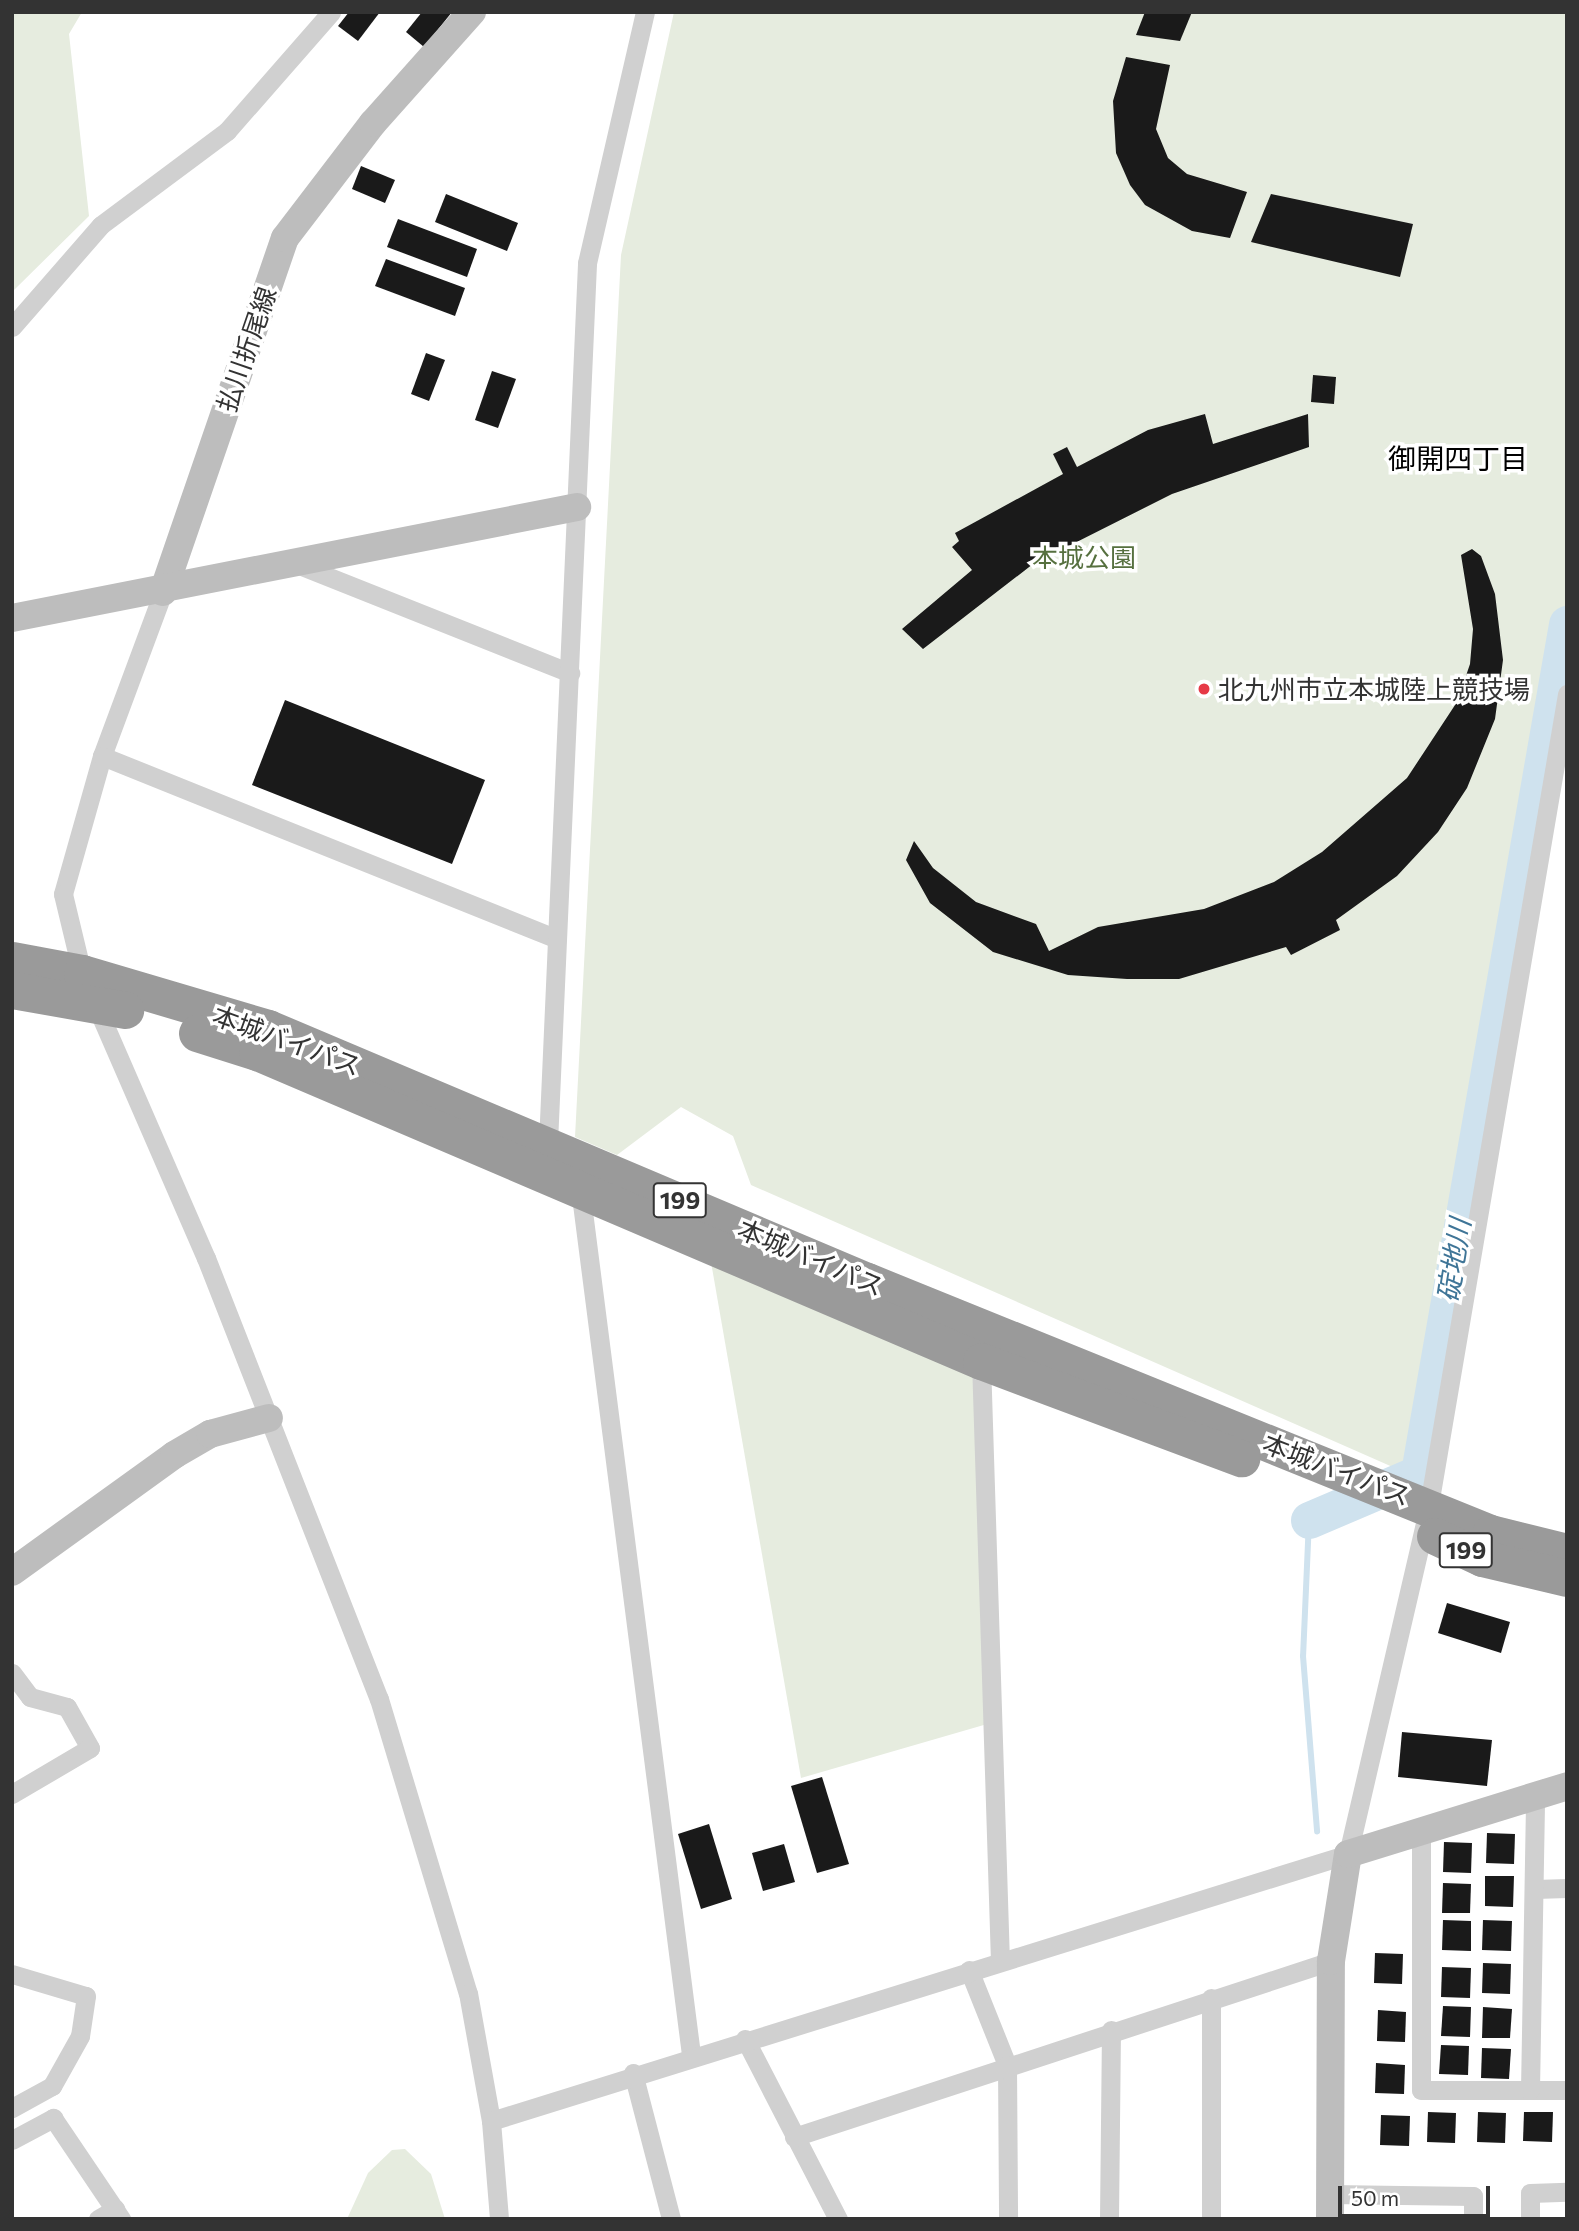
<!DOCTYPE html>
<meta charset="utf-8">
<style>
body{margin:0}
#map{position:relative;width:1579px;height:2231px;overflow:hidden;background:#fff;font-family:Commissioner,"Noto Sans JP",sans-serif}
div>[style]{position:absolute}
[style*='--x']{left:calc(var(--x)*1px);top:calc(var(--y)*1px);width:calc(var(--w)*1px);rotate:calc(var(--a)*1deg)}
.green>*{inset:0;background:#e6ecdf}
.stream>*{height:6px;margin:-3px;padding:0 3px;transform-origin:3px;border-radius:3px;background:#cfe2ee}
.river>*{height:37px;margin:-18.5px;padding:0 18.5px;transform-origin:18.5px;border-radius:18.5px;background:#cfe2ee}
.building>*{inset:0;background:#1a1a1a}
.street>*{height:19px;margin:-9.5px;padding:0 9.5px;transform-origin:9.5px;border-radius:9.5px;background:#d0d0d0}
.secondary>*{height:28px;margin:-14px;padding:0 14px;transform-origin:14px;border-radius:14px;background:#bdbdbd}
.highway>*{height:37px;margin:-18.5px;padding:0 18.5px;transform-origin:18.5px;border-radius:18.5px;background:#9a9a9a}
.dots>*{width:19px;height:19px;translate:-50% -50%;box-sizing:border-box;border:4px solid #fff;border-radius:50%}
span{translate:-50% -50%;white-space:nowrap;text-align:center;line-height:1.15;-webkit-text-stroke:7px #fff;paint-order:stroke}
.shield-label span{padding:2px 5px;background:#fff;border:2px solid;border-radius:5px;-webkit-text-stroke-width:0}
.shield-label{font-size:24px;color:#333;font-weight:700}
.street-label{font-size:26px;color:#333}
.park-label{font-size:26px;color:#56703f}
.poi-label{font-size:26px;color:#333}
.left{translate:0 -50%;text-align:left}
.neighbourhood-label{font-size:28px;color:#000}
.water-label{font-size:28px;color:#3f7597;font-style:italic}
.frame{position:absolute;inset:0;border:14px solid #333;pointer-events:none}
.scale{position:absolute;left:1338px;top:2186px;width:152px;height:32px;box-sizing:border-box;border:4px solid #333;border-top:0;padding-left:9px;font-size:21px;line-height:24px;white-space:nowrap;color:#333;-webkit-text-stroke:5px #fff;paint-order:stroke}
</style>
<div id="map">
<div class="green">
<i style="clip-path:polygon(12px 12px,82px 12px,69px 34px,89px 216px,12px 292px)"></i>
<i style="clip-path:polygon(674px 12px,1567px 12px,1567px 598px,1415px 1462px,1404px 1472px,751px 1185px,733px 1136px,681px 1107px,617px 1155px,575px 1137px,621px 255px)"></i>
<i style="clip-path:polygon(711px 1262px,977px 1377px,1001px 1720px,801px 1778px)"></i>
<i style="clip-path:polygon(405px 2149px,431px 2174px,445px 2219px,347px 2219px,368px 2173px,392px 2150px)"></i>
</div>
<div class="stream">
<i style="--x:1309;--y:1520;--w:136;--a:92.5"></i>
<i style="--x:1303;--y:1656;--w:176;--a:85.4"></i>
</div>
<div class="river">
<i style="--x:1309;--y:1520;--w:120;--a:-23.1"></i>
<i style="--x:1419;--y:1473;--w:862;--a:-80.11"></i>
</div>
<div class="building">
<i style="clip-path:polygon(349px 12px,380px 12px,358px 41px,338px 26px)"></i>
<i style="clip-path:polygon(422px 12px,452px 12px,424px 47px,406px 32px)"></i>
<i style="clip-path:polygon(1145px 12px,1192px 12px,1180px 41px,1136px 35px)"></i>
<i style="clip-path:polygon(1126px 57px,1170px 65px,1156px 129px,1168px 158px,1187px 174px,1247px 192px,1230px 238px,1192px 231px,1145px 205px,1130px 185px,1116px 153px,1113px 101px)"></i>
<i style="clip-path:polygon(361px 166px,395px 180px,385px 203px,352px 189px)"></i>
<i style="clip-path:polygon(446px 194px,518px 223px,507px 251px,435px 222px)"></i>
<i style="clip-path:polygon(1271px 194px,1413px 224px,1400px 277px,1251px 242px)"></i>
<i style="clip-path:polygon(398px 219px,477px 249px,467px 277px,387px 247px)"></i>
<i style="clip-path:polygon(386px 259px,465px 288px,455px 316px,375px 286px)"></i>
<i style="clip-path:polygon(426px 353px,445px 360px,429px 401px,411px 394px)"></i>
<i style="clip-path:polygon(492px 371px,516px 379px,498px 428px,475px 420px)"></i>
<i style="clip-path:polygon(1313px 375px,1336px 377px,1334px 404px,1311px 402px)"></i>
<i style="clip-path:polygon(1205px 414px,1213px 444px,1308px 414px,1309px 447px,1172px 494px,1033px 564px,923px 649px,902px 629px,972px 570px,952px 547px,959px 541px,955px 533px,1063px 474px,1053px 454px,1067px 447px,1077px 467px,1148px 430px)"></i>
<i style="clip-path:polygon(1472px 549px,1481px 556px,1495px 594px,1503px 660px,1495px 719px,1467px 788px,1438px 832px,1397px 876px,1336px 920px,1340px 930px,1291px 955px,1286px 947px,1179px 979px,1127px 979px,1068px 975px,993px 952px,930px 903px,906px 860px,914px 841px,933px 868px,976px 902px,1036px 924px,1049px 951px,1098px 927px,1204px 909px,1274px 882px,1322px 852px,1407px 778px,1457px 702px,1470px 664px,1473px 629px,1461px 555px)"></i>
<i style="clip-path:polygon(285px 700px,485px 780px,452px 864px,252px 785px)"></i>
<i style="clip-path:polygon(1447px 1603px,1510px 1622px,1501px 1653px,1438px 1633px)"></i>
<i style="clip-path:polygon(1402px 1732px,1492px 1740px,1487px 1786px,1398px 1777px)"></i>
<i style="clip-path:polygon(822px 1777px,849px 1864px,817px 1873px,791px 1786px)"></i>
<i style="clip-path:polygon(709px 1824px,732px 1899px,701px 1909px,678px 1834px)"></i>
<i style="clip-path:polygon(1487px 1833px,1515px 1834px,1514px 1864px,1486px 1863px)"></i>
<i style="clip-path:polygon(1444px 1842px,1472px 1843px,1471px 1873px,1443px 1872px)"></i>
<i style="clip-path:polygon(784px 1844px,795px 1882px,763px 1891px,752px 1853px)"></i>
<i style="clip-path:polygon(1485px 1876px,1514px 1876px,1513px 1907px,1485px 1906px)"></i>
<i style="clip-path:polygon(1443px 1883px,1471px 1884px,1470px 1913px,1442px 1913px)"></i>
<i style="clip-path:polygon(1443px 1920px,1471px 1921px,1471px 1951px,1442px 1950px)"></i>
<i style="clip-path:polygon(1483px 1920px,1512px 1921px,1511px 1951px,1482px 1950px)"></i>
<i style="clip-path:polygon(1375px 1953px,1403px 1954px,1402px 1984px,1374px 1983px)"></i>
<i style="clip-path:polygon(1483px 1963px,1511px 1964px,1510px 1994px,1482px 1993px)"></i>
<i style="clip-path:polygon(1442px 1967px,1471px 1968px,1470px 1998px,1441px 1997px)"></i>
<i style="clip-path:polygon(1443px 2006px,1471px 2007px,1470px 2037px,1441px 2036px)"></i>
<i style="clip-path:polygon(1483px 2007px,1512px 2009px,1510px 2038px,1482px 2038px)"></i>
<i style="clip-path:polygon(1378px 2010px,1406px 2012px,1405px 2042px,1377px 2041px)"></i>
<i style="clip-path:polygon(1441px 2045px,1469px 2046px,1468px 2075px,1439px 2074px)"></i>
<i style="clip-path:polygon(1482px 2048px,1511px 2049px,1509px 2079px,1481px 2078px)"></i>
<i style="clip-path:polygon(1376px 2063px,1405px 2065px,1404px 2094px,1375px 2093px)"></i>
<i style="clip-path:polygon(1428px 2112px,1456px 2113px,1455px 2143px,1427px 2142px)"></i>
<i style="clip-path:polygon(1478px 2112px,1506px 2113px,1505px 2143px,1477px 2142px)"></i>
<i style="clip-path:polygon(1524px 2112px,1553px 2112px,1552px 2142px,1523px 2141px)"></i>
<i style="clip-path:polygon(1381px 2115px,1410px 2116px,1409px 2146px,1380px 2145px)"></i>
</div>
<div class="street">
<i style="--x:12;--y:327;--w:135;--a:-48.9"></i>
<i style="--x:101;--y:225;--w:157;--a:-36.7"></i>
<i style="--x:227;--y:131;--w:158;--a:-48.8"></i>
<i style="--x:299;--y:565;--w:292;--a:21.7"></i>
<i style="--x:163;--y:592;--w:175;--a:110.4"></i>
<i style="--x:102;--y:756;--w:143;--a:105.8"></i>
<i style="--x:63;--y:894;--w:81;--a:76.5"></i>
<i style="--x:82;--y:973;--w:311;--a:66.5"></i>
<i style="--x:206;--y:1258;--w:474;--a:68.6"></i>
<i style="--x:379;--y:1699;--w:307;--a:73.2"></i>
<i style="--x:468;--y:1993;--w:130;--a:79.8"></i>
<i style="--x:491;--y:2121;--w:98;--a:85.3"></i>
<i style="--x:102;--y:756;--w:490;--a:21.9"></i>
<i style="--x:548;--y:1143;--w:881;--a:-87.46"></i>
<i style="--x:587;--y:263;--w:258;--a:-77"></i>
<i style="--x:580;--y:1188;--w:873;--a:82.7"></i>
<i style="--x:981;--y:1361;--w:600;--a:88.19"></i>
<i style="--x:12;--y:1673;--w:30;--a:53"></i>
<i style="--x:30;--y:1697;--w:38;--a:15"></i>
<i style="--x:67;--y:1707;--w:47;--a:60.7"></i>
<i style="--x:90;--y:1748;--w:91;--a:149.5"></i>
<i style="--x:1421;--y:1830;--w:260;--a:90"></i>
<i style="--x:1421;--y:2090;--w:146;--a:0"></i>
<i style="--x:1535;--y:1889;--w:32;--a:-2"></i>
<i style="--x:969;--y:1970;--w:102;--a:68.2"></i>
<i style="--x:1007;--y:2065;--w:154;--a:89.6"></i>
<i style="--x:12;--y:1974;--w:77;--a:16.6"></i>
<i style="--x:86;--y:1996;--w:40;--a:98.5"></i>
<i style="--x:80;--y:2036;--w:57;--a:119.2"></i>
<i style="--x:52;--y:2086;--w:46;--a:151.2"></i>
<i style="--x:745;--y:2039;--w:203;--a:62.7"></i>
<i style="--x:633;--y:2073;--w:151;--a:75.4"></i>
<i style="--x:1530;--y:2090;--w:294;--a:-89"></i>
<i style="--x:491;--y:2121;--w:898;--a:-17.3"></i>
<i style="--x:1348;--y:1854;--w:358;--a:-76.9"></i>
<i style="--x:1429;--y:1505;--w:823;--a:-80.34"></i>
<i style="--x:794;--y:2137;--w:565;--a:-18.15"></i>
<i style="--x:12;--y:2140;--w:47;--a:-28.2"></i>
<i style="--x:53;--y:2118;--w:122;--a:56"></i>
<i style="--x:1330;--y:2194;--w:143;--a:0.8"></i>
<i style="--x:1473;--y:2196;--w:23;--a:90"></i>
<i style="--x:98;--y:2219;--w:20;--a:-30"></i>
<i style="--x:1109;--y:2219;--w:189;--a:-89.4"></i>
<i style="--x:1211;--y:2219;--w:221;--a:-90"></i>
<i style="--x:1530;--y:2219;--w:26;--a:-90"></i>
<i style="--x:1530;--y:2193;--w:37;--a:-2"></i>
</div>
<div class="secondary">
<i style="--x:163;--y:592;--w:374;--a:-71"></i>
<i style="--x:285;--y:238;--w:145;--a:-52.6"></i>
<i style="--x:373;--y:123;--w:149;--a:-48.3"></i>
<i style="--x:12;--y:618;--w:576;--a:-11.11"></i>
<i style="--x:12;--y:1572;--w:200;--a:-35.8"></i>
<i style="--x:174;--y:1455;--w:42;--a:-30.3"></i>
<i style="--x:210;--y:1434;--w:61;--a:-15.2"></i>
<i style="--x:1330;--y:2219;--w:258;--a:-89.8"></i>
<i style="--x:1331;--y:1961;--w:108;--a:-81"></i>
<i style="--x:1348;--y:1854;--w:229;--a:-17.2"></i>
</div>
<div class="highway">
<i style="--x:12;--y:960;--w:71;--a:10.5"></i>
<i style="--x:82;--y:973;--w:194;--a:16.5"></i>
<i style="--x:268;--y:1028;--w:650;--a:22.9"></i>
<i style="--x:867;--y:1281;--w:672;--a:22.02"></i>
<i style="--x:1490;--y:1533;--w:79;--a:13.9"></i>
<i style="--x:12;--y:990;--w:115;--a:10"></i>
<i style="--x:197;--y:1033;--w:63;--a:17.6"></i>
<i style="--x:257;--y:1052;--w:787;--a:23.11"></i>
<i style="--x:981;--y:1361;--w:278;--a:20.5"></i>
<i style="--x:1435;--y:1536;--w:52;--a:25.1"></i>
<i style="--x:1482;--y:1558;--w:87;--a:13.2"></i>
</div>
<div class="dots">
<i style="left:1204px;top:689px;background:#e63946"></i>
</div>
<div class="shield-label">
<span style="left:680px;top:1200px">199</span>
<span style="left:1466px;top:1550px">199</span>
</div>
<div class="street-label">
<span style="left:246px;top:349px;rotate:-71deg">払川折尾線</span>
<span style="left:287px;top:1040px;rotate:20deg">本城バイパス</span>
<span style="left:811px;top:1257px;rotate:23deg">本城バイパス</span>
<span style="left:1337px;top:1469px;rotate:21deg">本城バイパス</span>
</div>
<div class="park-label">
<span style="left:1084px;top:557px">本城公園</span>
</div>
<div class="poi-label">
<span class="left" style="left:1218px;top:689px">北九州市立本城陸上競技場</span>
</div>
<div class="neighbourhood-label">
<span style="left:1458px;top:458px">御開四丁目</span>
</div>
<div class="water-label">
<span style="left:1453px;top:1260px;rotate:-81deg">碇地川</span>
</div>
<div class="frame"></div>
<div class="scale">50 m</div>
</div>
